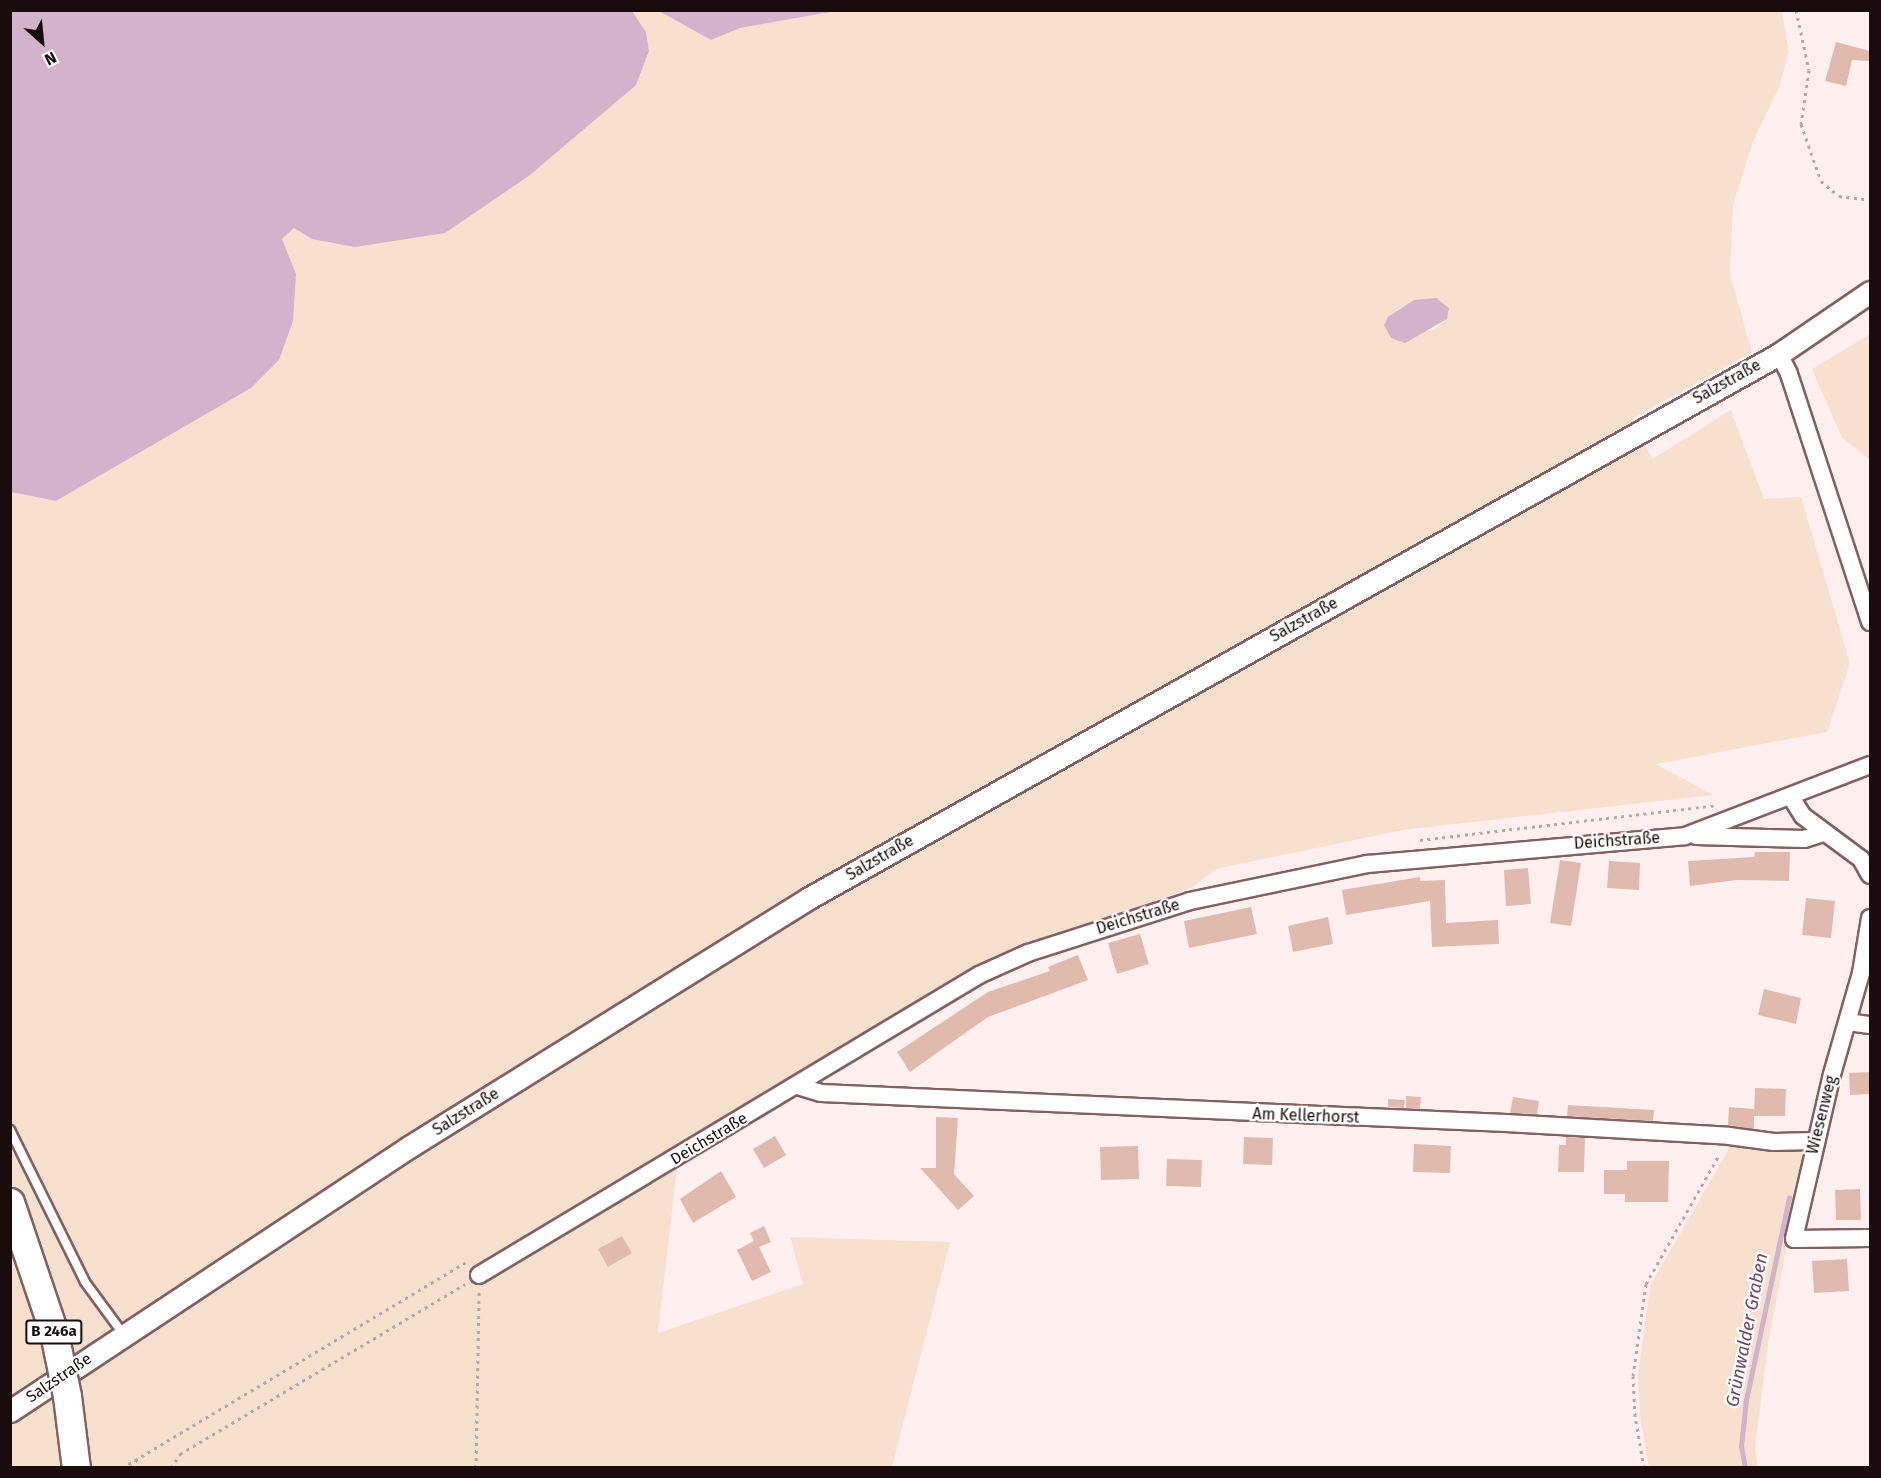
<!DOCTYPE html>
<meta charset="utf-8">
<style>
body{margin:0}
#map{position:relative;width:1881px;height:1478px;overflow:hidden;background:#ffefef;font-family:"Fira Sans",sans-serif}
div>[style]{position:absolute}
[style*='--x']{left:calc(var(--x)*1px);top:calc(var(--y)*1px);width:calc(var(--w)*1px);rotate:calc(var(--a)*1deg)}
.green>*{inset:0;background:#f7e0ce}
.water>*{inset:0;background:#d1b3cc}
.stream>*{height:5px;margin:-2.5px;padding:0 2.5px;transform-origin:2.5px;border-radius:2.5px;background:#d1b3cc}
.building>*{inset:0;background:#e0baad}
.path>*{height:3px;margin-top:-1.5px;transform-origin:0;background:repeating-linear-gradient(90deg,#b6a8a8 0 3px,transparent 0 7.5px)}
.roads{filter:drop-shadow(2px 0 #826162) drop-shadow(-2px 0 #826162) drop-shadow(0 2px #826162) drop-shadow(0 -2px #826162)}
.service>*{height:8px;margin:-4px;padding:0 4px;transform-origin:4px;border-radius:4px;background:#fff}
.minor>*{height:16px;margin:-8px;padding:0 8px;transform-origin:8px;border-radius:8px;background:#fff}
.tertiary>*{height:21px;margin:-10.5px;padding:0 10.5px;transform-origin:10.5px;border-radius:10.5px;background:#fff}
.bridges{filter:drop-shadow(2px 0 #826162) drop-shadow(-2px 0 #826162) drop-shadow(0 2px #826162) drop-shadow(0 -2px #826162)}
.primary-bridge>*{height:27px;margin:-13.5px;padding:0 13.5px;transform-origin:13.5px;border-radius:13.5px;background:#fff}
span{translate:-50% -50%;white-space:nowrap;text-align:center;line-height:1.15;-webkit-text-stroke:4.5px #fff;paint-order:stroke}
.shield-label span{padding:2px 4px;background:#fff;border:2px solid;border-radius:4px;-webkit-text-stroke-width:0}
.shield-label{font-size:15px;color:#180c0c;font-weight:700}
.street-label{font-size:16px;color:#180c0c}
.water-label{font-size:18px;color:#6e4468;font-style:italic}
.frame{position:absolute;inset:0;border:12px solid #180c0c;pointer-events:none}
.north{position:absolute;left:12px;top:12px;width:60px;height:60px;-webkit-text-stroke:4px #fff;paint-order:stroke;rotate:153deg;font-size:16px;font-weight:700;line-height:24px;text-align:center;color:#180c0c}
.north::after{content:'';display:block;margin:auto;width:21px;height:27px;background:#180c0c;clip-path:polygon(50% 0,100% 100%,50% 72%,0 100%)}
</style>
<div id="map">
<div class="green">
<i style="clip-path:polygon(evenodd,836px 10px,1782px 11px,1789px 52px,1779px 88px,1754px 139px,1733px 206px,1730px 274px,1752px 352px,1632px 419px,1652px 459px,1731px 410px,1764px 499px,1801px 497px,1850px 663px,1827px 732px,1656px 764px,1713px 795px,1403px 830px,1216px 869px,1193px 887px,1032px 946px,679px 1151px,658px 1333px,803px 1284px,790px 1237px,950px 1242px,892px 1467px,11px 1467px,10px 492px,56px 501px,251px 388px,279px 360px,296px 274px,281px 239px,295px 228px,312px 239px,636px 85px,649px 51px,646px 32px,632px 11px,659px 11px,711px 40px,740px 28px,836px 10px,1399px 308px,1449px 308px,1447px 319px,1432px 331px,1384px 325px,1399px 308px)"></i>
<i style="clip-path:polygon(1870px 334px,1870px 460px,1842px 438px,1812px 369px)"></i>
<i style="clip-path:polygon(1731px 1145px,1805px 1153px,1769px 1338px,1755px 1448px,1758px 1467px,1649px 1468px,1640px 1415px,1638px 1376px,1650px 1286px)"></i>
</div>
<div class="water">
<i style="clip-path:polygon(10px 11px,632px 11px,646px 32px,649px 51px,636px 85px,530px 175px,445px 233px,355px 247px,312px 239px,294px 228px,282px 239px,296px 274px,293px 321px,279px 360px,251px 388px,56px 501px,11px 492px)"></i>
<i style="clip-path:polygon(659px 11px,836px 11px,740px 28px,711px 40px)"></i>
<i style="clip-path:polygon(1436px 298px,1449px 308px,1447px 319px,1405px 343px,1391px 338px,1384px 325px,1388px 317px,1414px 300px)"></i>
</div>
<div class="stream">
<i style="--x:1745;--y:1468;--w:22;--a:-100"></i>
<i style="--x:1741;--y:1446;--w:46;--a:-83.8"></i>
<i style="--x:1746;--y:1400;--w:207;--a:-78"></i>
</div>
<div class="building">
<i style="clip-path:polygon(1836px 42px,1870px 51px,1870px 61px,1852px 60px,1846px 86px,1825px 81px)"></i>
<i style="clip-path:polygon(1755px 852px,1790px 852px,1789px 881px,1737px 880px,1690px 886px,1688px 861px,1754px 857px)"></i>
<i style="clip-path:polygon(1560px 860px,1581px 863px,1571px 926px,1550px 923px)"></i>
<i style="clip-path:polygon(1609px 861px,1640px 863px,1639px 890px,1607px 888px)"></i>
<i style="clip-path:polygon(1528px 868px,1531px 904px,1506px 906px,1504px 870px)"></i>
<i style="clip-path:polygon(1420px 877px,1420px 881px,1445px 880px,1446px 923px,1498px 920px,1499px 944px,1432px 947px,1430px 901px,1346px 915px,1342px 890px)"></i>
<i style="clip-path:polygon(1806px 898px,1835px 901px,1831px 938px,1802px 935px)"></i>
<i style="clip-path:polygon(1251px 907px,1257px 934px,1189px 948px,1184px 921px)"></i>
<i style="clip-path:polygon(1328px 917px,1333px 944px,1293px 952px,1288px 926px)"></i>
<i style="clip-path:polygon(1140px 934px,1149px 964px,1117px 974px,1108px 943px)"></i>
<i style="clip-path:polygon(1078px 955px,1088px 980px,988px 1017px,910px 1072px,897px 1052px,988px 992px,1050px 971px,1048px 967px)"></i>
<i style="clip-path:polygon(1764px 989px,1801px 998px,1796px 1024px,1758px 1015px)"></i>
<i style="clip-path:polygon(1870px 1072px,1870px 1094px,1850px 1095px,1849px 1073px)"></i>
<i style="clip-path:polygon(1755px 1088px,1786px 1089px,1785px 1116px,1754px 1116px)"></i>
<i style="clip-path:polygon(1406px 1096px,1421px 1097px,1420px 1109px,1406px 1108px)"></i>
<i style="clip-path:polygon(1513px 1097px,1539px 1101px,1537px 1114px,1510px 1113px)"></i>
<i style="clip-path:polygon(1388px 1099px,1405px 1100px,1404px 1108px,1388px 1107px)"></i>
<i style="clip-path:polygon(1568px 1105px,1654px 1110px,1653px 1121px,1567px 1116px)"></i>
<i style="clip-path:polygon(1729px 1107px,1754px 1109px,1754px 1129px,1728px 1125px)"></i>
<i style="clip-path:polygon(936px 1117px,958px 1118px,954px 1174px,974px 1196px,958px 1210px,920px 1168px,936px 1168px)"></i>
<i style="clip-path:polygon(775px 1136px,786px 1155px,764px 1168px,753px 1149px)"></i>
<i style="clip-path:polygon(1244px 1137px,1273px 1138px,1272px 1165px,1243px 1164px)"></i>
<i style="clip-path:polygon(1566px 1137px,1585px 1138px,1584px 1172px,1558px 1172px,1559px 1145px,1566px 1145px)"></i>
<i style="clip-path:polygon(1414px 1144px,1451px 1146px,1450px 1173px,1413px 1172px)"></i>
<i style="clip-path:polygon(1138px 1146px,1139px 1179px,1101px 1180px,1100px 1147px)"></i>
<i style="clip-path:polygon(1167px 1159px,1202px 1160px,1201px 1187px,1166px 1186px)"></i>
<i style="clip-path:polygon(1627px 1161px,1669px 1161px,1668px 1202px,1625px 1202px,1625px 1194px,1604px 1194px,1604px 1170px,1627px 1170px)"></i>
<i style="clip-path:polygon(721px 1171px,736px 1197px,693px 1223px,680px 1199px)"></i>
<i style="clip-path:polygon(1860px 1189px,1861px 1220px,1836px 1220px,1835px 1190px)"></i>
<i style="clip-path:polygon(764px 1226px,771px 1242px,759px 1247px,771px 1272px,752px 1281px,737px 1250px,754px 1241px,750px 1233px)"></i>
<i style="clip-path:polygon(622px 1236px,632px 1253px,608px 1267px,598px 1249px)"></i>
<i style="clip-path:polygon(1847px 1259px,1849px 1291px,1814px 1293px,1812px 1261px)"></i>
</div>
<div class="path">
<i style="--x:1796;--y:10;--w:61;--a:77.8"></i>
<i style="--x:1809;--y:70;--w:55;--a:98.4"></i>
<i style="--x:1801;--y:124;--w:60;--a:70.7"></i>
<i style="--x:1821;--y:181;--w:23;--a:40"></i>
<i style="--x:1839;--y:196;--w:31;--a:7"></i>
<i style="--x:1420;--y:840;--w:299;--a:-6.7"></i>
<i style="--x:122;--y:1468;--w:403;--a:-30.9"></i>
<i style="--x:131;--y:1468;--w:11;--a:-56"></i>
<i style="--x:171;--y:1468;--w:17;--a:-57"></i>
<i style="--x:180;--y:1454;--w:332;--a:-30.8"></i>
<i style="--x:476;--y:1468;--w:176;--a:-89"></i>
<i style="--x:1644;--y:1468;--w:53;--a:-99.8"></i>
<i style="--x:1635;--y:1416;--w:40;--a:-92.9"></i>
<i style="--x:1633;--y:1376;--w:93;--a:-82"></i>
<i style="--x:1646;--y:1284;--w:150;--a:-60.5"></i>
</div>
<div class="roads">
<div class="service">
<i style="--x:10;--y:1130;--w:169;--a:63.7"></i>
<i style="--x:85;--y:1282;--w:66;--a:53.7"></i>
</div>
<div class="minor">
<i style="--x:1779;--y:354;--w:22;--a:63"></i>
<i style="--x:1789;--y:374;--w:261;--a:71.9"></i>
<i style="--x:1791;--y:797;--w:22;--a:58"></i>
<i style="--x:1803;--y:816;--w:72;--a:36.6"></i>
<i style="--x:1861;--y:859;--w:18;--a:61"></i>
<i style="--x:1696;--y:836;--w:108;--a:1.6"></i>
<i style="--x:1804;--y:839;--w:21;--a:-17"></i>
<i style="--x:1870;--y:918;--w:56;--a:99.3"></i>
<i style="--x:1861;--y:973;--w:105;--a:106"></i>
<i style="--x:1832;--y:1074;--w:169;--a:103"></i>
<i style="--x:1794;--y:1239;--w:76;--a:-0.8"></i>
<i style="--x:1848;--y:1022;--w:22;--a:8"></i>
<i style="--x:798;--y:1086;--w:24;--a:17"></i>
<i style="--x:821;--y:1093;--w:686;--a:2.51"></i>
<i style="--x:1506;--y:1123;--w:223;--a:3.3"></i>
<i style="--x:1729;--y:1136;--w:45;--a:7.6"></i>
<i style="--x:1774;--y:1142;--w:41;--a:-1.4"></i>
<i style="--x:479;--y:1275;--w:583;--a:-30.96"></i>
<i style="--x:979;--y:975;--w:54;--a:-24.2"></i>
<i style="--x:1028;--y:953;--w:170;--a:-17.8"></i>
<i style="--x:1190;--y:901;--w:181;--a:-11.8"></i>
<i style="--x:1367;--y:864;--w:319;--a:-5"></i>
<i style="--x:1685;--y:836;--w:198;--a:-21"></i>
</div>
<div class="tertiary">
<i style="--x:10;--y:1411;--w:478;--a:-33.5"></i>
<i style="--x:409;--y:1147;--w:471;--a:-31.9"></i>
<i style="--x:809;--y:898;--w:1112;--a:-29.28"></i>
<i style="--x:1779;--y:354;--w:110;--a:-34.3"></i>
</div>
</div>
<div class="bridges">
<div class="primary-bridge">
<i style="--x:10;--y:1202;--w:138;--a:71.4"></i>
<i style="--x:54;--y:1333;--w:64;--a:78.3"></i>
<i style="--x:67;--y:1396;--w:73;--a:82.9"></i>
</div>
</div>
<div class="shield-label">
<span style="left:54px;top:1332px">B 246a</span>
</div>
<div class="street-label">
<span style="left:1727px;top:382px;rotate:-29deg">Salzstraße</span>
<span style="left:1304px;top:620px;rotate:-29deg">Salzstraße</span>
<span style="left:1617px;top:841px;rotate:-4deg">Deichstraße</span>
<span style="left:880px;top:858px;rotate:-30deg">Salzstraße</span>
<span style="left:1138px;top:917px;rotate:-17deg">Deichstraße</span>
<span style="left:466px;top:1112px;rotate:-32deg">Salzstraße</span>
<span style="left:1822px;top:1115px;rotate:-76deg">Wiesenweg</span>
<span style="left:1306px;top:1116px;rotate:2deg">Am Kellerhorst</span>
<span style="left:709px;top:1139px;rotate:-31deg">Deichstraße</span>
<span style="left:59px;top:1378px;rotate:-34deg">Salzstraße</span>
</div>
<div class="water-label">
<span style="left:1747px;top:1330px;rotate:-79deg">Grünwalder Graben</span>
</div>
<div class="frame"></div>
<div class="north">N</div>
</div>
